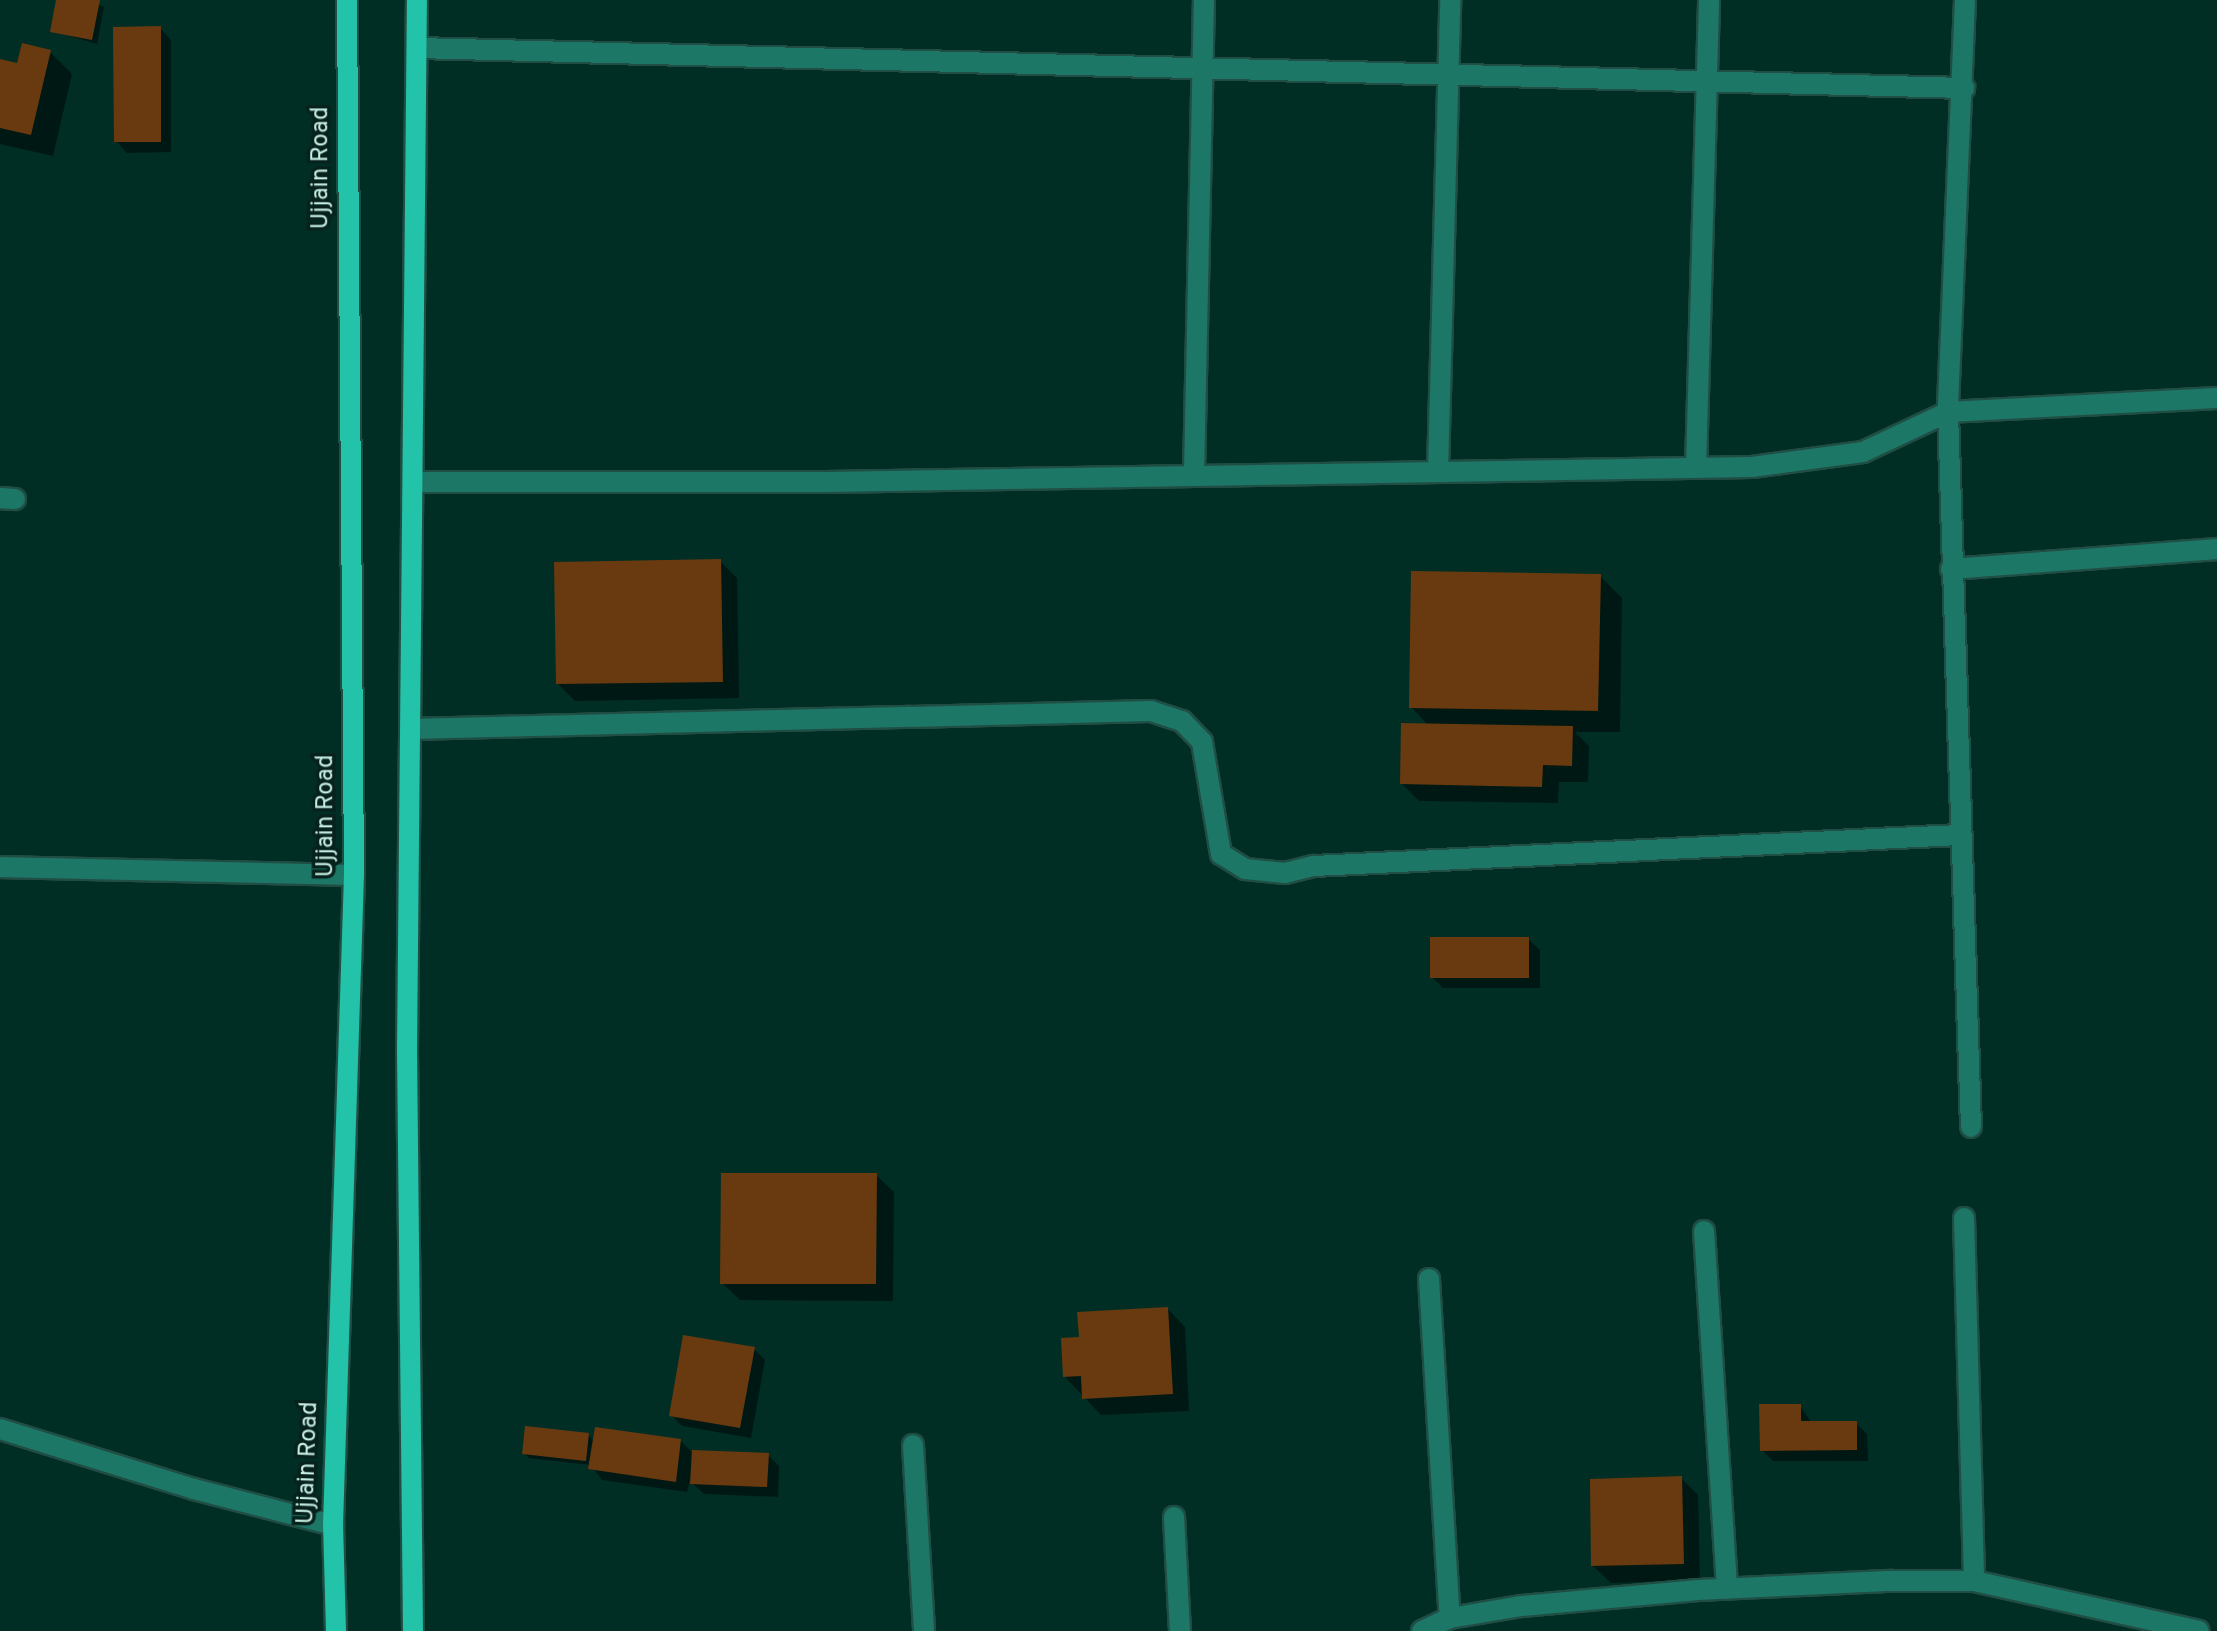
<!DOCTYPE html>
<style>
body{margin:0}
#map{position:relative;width:2217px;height:1631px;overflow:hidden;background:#002e25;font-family:Overpass,sans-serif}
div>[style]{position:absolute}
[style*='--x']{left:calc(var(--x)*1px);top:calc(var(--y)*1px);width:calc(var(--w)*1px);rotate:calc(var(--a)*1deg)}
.shadow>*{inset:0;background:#0007}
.building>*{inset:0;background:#693a0f}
.roads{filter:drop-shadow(2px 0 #204d44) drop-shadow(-2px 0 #204d44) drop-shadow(0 2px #204d44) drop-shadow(0 -2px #204d44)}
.minor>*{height:20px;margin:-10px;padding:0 10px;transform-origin:10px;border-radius:10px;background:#1d7767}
.major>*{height:20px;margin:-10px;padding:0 10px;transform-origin:10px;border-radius:10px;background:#22c3a8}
span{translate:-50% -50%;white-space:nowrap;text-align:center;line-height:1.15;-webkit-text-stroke:7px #07211c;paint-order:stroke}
.street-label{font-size:24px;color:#c7efe4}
</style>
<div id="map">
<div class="shadow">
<i style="clip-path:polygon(58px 0,88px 0,104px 7px,97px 44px,52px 31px)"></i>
<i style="clip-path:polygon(160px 28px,171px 40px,171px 152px,127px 153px,116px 141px)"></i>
<i style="clip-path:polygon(50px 52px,72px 74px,53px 156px,0 144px,0 61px,19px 65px)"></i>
<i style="clip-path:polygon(720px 561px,737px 578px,739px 698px,575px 701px,558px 684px)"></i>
<i style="clip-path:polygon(1600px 576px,1622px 598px,1620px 732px,1575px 732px,1589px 746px,1588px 782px,1559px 782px,1558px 803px,1419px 801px,1402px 784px,1429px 726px,1411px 707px)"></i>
<i style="clip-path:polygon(1528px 939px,1540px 950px,1540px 988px,1443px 988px,1432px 977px)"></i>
<i style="clip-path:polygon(876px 1175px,894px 1192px,893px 1301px,740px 1300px,722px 1283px)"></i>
<i style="clip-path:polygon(1168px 1309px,1185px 1327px,1189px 1411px,1101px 1415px,1064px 1376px,1081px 1339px)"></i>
<i style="clip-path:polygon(754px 1349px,765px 1360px,751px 1438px,682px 1426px,671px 1415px)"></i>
<i style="clip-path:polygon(1800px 1406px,1812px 1423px,1856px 1423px,1867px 1434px,1868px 1461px,1773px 1461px,1762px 1450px)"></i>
<i style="clip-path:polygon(588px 1435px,595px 1441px,681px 1441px,692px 1452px,768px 1455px,779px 1466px,778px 1497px,704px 1494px,692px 1483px,693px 1469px,687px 1492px,602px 1480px,591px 1465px,529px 1458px,524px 1453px)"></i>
<i style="clip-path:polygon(1681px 1478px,1698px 1495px,1700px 1580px,1611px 1583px,1593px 1566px)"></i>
</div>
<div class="building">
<i style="clip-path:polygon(56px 0,100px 0,92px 40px,50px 32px)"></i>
<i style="clip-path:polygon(161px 26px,161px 142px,114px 142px,113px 27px)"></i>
<i style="clip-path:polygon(22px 43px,51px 50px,31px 135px,0 128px,0 59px,17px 63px)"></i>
<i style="clip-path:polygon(721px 559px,723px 682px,556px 684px,554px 562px)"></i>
<i style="clip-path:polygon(1411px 571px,1601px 574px,1598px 711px,1409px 708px)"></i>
<i style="clip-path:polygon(1401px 723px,1573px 726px,1572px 766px,1543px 765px,1542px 787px,1400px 784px)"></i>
<i style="clip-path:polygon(1430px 937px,1529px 937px,1529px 978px,1430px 978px)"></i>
<i style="clip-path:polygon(721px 1173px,877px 1173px,876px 1284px,720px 1284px)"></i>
<i style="clip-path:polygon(1168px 1307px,1173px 1394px,1082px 1399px,1081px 1376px,1063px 1377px,1061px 1338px,1079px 1337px,1077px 1312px)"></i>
<i style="clip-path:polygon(683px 1335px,755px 1347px,740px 1428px,669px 1416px)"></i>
<i style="clip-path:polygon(1759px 1404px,1801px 1404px,1801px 1421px,1857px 1421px,1857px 1450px,1760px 1451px)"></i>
<i style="clip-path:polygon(525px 1426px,589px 1433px,586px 1461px,522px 1454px)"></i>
<i style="clip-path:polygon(595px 1427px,681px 1439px,676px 1482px,588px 1469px)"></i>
<i style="clip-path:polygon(692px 1450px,769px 1453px,767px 1487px,690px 1484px)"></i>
<i style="clip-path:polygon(1682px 1476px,1684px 1564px,1591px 1566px,1590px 1479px)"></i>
</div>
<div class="roads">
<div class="minor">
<i style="--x:1965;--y:0;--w:412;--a:92.4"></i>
<i style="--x:1948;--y:412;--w:269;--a:-3"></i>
<i style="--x:417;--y:48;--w:1548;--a:1.48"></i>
<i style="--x:1696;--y:468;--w:468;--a:-88.4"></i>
<i style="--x:1438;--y:471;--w:471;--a:-88.5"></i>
<i style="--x:1194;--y:475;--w:475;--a:-88.8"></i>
<i style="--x:416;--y:482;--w:410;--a:0"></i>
<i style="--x:826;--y:482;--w:926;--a:-0.93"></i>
<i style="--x:1752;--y:467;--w:112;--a:-7.7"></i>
<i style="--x:1863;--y:452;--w:94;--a:-25.2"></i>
<i style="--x:1948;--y:412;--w:715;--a:88.16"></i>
<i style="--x:0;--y:498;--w:15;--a:4"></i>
<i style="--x:1951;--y:569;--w:267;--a:-4.3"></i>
<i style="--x:411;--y:729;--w:740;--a:-1.39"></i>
<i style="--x:1151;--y:711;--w:33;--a:18"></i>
<i style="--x:1182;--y:721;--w:29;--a:46"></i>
<i style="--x:1202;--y:742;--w:114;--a:80.4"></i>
<i style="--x:1221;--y:854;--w:28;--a:32"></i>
<i style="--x:1245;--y:869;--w:40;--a:5.7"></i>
<i style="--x:1285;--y:873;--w:30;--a:-14"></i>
<i style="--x:1314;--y:866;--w:647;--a:-2.75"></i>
<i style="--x:0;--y:867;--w:354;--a:1.3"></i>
<i style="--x:1964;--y:1218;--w:363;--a:88.4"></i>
<i style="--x:1704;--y:1231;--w:358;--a:86.3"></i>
<i style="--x:1429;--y:1279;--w:340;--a:86.5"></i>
<i style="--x:0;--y:1429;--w:203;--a:17.2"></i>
<i style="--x:194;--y:1489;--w:144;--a:14.5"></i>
<i style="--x:913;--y:1445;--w:186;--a:86.6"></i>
<i style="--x:1174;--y:1517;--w:114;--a:87"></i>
<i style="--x:1422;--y:1631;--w:31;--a:-25"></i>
<i style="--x:1450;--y:1618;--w:73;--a:-9.5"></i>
<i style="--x:1522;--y:1606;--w:177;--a:-5.2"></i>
<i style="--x:1698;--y:1590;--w:194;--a:-2.7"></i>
<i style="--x:1892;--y:1581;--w:82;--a:0"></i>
<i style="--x:1974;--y:1581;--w:230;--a:12.5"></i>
</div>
<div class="major">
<i style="--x:336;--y:1631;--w:106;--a:-91.6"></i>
<i style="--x:333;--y:1525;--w:650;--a:-88.15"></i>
<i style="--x:354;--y:875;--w:875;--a:-90.46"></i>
<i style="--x:413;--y:1631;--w:579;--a:-90.59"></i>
<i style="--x:407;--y:1052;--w:1052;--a:-89.46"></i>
</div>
</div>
<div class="street-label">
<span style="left:322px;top:168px;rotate:-90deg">Ujjain Road</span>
<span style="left:327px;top:816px;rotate:-90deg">Ujjain Road</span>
<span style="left:309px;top:1463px;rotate:-88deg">Ujjain Road</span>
</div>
</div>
